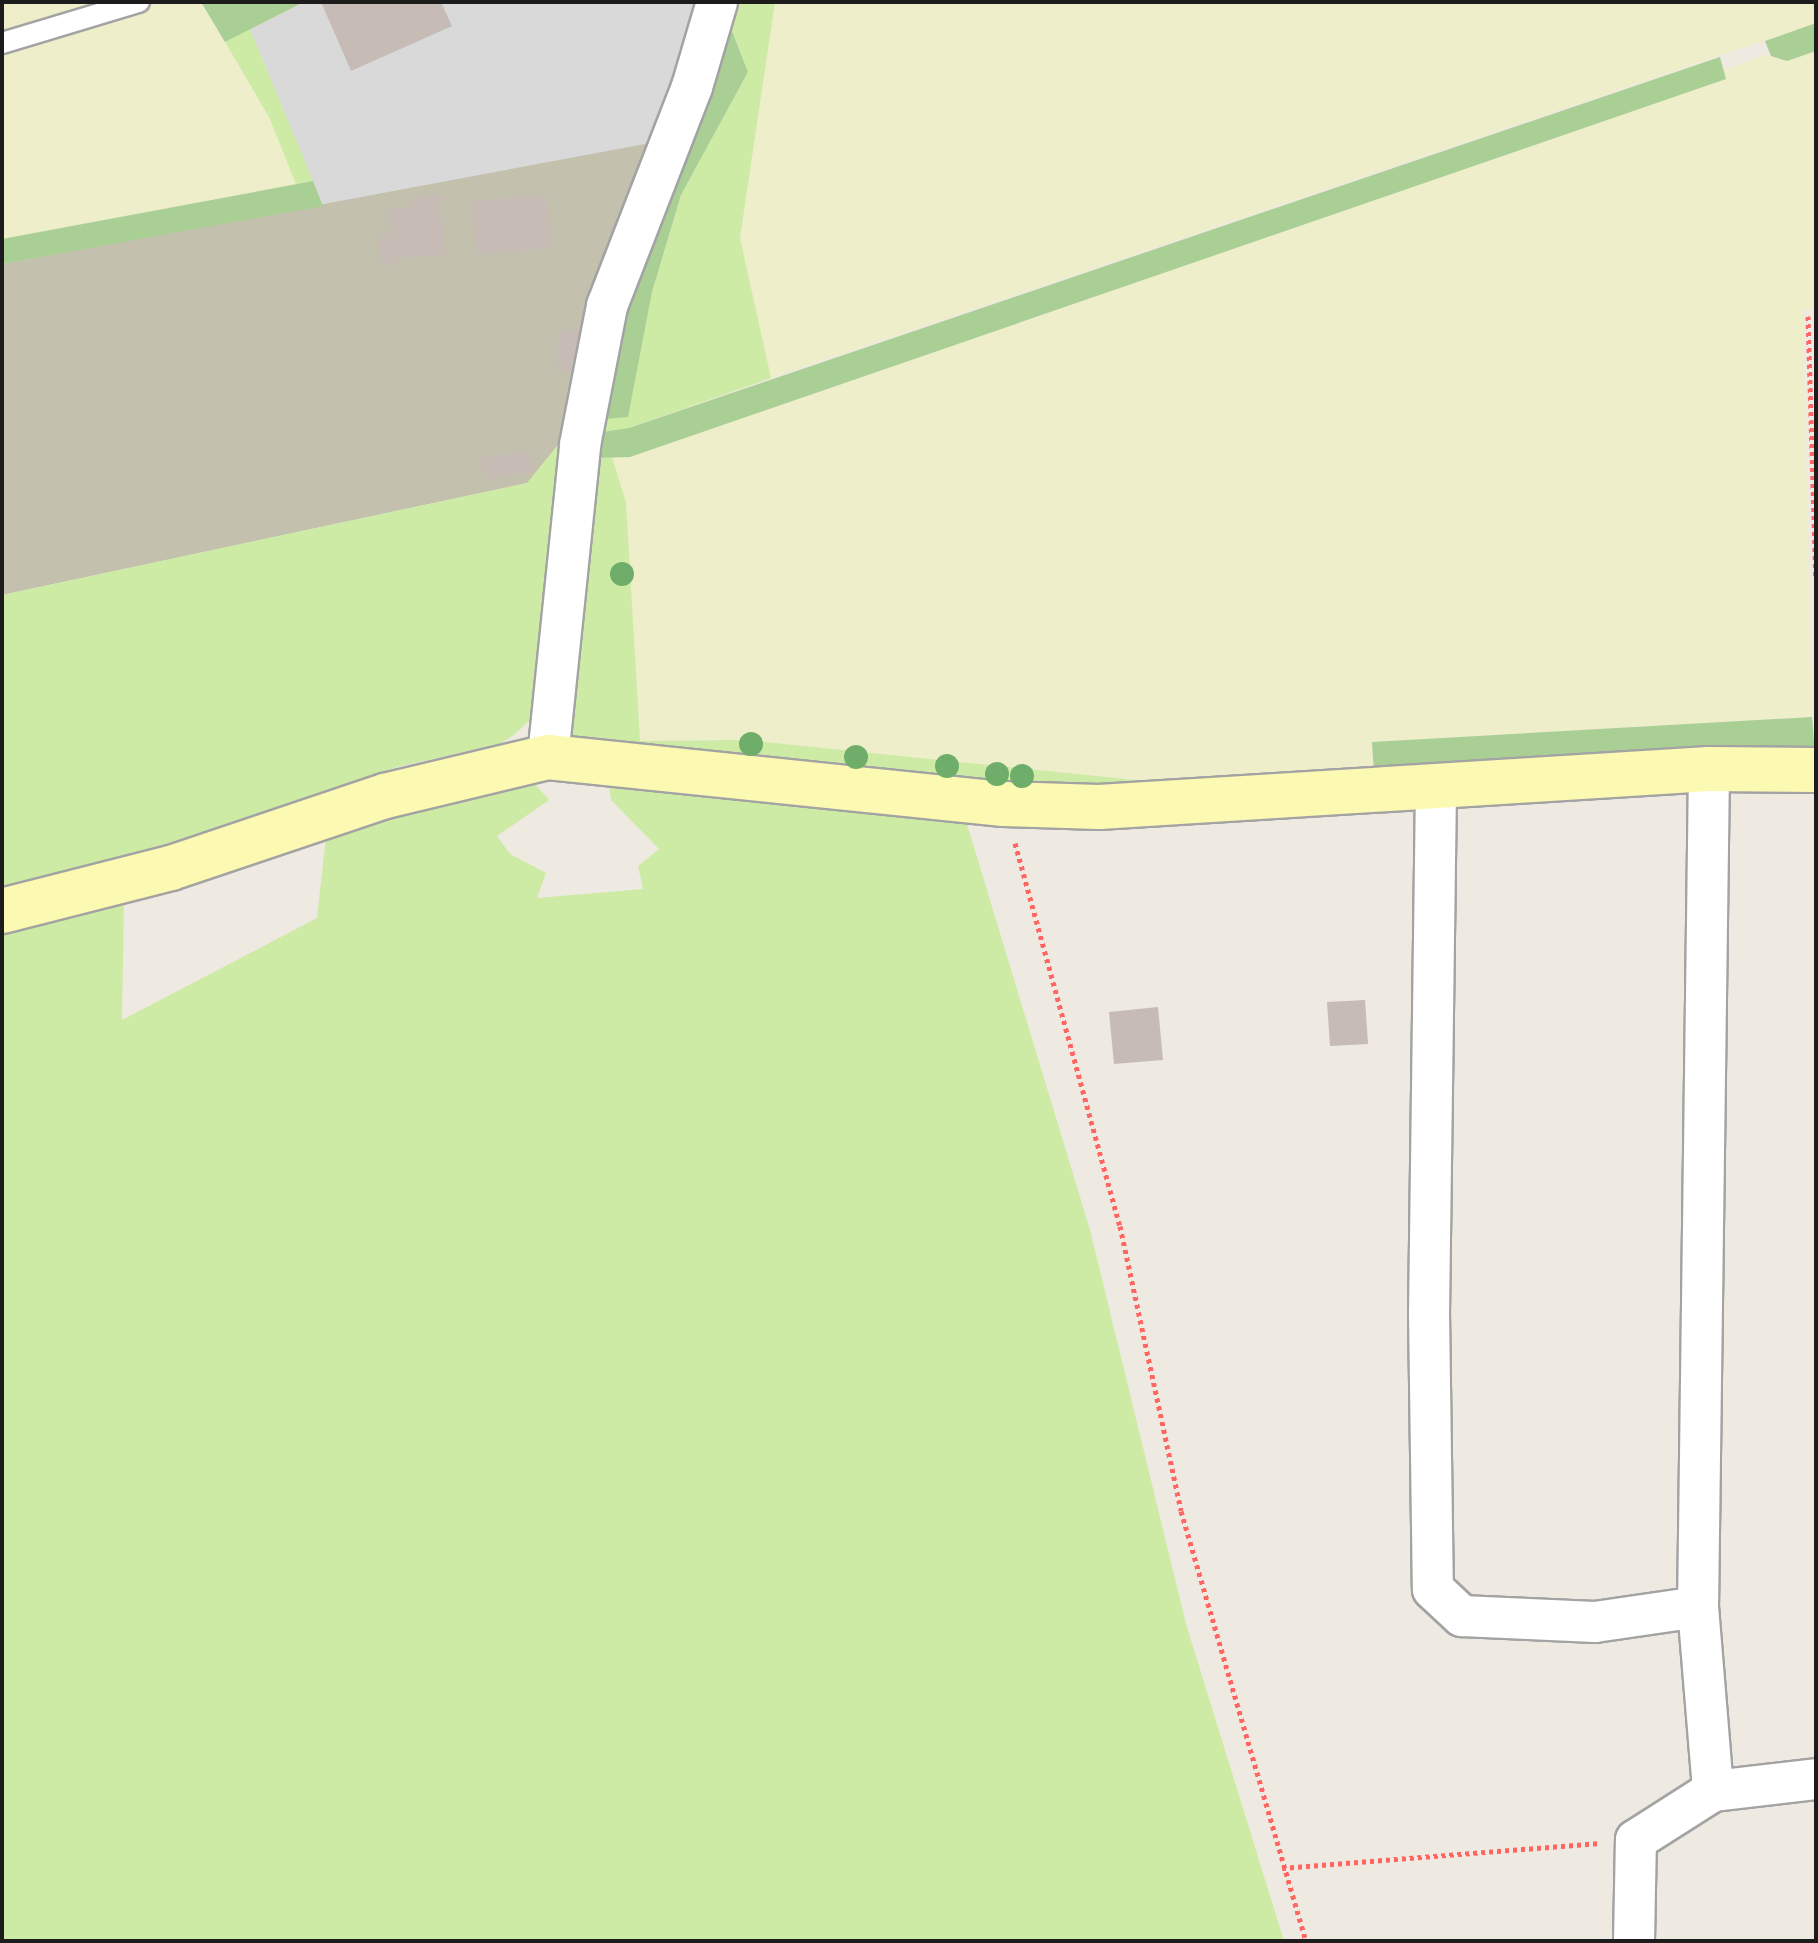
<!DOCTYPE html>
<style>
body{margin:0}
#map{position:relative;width:1818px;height:1943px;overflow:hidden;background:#eee9e1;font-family:Commissioner,sans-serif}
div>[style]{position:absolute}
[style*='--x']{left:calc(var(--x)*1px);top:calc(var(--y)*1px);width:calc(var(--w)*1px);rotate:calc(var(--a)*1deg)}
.residential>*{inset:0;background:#dad9d9}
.construction>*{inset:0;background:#c3c1ad}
.farmland>*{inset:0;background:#eeeecb}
.grass>*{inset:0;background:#cdeba5}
.forest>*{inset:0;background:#aacf94}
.building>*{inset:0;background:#c6bbb5}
.path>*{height:5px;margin-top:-2.5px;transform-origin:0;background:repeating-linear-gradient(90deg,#ff6662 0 4px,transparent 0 8px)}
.roads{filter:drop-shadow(2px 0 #a3a3a3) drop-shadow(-2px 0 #a3a3a3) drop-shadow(0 2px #a3a3a3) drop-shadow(0 -2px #a3a3a3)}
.lane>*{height:20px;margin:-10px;padding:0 10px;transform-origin:10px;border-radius:10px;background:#fff}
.street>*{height:40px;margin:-20px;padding:0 20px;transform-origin:20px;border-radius:20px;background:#fff}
.secondary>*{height:44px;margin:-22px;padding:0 22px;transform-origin:22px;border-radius:22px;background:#fcfab2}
.trees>*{width:24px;height:24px;margin:-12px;border-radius:50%;background:#6fae6a}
span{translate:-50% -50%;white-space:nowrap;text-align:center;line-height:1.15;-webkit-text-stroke:6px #fff;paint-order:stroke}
.frame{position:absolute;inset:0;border:4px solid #1c1c1c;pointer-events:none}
</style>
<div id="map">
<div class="residential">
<i style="clip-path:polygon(304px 2px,700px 2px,661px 141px,323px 206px,250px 29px)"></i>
</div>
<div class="construction">
<i style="clip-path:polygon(661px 141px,574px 425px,528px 483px,2px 595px,2px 264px)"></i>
</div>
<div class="farmland">
<i style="clip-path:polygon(2px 2px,120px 2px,2px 36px)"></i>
<i style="clip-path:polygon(165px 2px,201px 2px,269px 117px,296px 184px,2px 239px,2px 54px)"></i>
<i style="clip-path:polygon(775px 2px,1816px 2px,1816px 23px,771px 378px,740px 238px)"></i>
<i style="clip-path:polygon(1816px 51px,1816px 363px,1813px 309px,1803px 311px,1812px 717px,1372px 742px,1374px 773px,1174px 784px,744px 740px,640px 741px,626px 504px,612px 457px,630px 457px,1726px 79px,1724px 70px,1763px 55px,1787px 61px)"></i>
</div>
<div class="grass">
<i style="clip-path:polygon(735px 2px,775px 2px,740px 238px,771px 378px,629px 428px,595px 433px,652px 292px,681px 195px,748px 72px,730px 26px)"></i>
<i style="clip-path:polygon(250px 29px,313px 181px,296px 184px,269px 117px,225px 42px)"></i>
<i style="clip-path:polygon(574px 425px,538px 702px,531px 719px,514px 735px,499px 744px,397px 767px,209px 839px,2px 896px,2px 595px,527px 483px)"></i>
<i style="clip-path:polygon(612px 457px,626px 503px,640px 741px,744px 740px,1174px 784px,1100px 795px,560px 734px,591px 458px)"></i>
<i style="clip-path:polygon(528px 776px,549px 800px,497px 836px,510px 854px,546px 873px,537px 898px,643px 889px,638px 866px,659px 849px,611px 800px,608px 777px,966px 821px,1090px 1230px,1186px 1624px,1284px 1941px,2px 1941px,2px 922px,124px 896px,122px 1020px,317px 918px,327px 828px)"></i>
</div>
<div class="forest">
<i style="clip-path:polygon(201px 2px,304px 2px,225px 42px)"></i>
<i style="clip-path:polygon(1816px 23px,1816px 51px,1787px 61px,1771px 56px,1765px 41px)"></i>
<i style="clip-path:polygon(730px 26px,748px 72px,681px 195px,652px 292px,628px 417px,597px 420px,615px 322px)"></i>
<i style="clip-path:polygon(1720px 57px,1726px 79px,630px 457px,591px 458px,595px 433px,629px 428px)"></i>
<i style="clip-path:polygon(313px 181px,323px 206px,2px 264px,2px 239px)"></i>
<i style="clip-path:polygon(1812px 717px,1815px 753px,1374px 773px,1372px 742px)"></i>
</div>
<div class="building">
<i style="clip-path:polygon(321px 2px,441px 2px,452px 26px,351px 71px)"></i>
<i style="clip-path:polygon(546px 194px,551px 248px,477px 255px,472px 201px)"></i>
<i style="clip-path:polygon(441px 195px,445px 255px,395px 258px,395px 264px,381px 266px,379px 234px,389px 234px,388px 209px,411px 208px,410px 197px)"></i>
<i style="clip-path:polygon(559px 330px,581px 331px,578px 373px,556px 372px)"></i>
<i style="clip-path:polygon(528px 451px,535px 471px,487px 480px,479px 458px)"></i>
<i style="clip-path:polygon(1365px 1000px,1368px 1044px,1330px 1046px,1327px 1002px)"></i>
<i style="clip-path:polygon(1158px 1007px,1163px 1060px,1114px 1064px,1109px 1012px)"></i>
</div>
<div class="path">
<i style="--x:1808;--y:316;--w:262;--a:88.3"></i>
<i style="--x:1015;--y:843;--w:397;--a:74.7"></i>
<i style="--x:1120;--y:1226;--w:291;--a:77.9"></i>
<i style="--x:1181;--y:1511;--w:448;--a:73.8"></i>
<i style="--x:1282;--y:1868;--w:319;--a:-4.5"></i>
</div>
<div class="roads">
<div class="lane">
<i style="--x:2;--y:43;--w:143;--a:-16.7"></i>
</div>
<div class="street">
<i style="--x:548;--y:757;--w:314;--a:-84.1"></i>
<i style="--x:580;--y:445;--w:142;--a:-79"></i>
<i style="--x:607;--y:306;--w:235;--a:-68.8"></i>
<i style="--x:692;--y:87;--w:89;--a:-73.6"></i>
<i style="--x:1709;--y:769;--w:838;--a:90.75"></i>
<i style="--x:1698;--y:1607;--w:185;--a:85.3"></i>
<i style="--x:1436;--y:787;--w:525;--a:90.76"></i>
<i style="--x:1429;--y:1312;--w:277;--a:89.2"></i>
<i style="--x:1433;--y:1589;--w:40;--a:43"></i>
<i style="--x:1462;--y:1616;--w:133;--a:2.6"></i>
<i style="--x:1595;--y:1622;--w:104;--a:-8.3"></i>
<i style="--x:1634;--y:1941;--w:101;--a:-88.9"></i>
<i style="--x:1636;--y:1840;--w:91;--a:-32.5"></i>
<i style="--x:1713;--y:1791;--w:104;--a:-6.6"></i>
</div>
<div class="secondary">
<i style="--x:2;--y:911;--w:174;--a:-14.3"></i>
<i style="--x:171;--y:868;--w:226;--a:-18.6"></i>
<i style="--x:385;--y:796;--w:168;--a:-13.5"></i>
<i style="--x:548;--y:757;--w:458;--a:5.9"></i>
<i style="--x:1004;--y:804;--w:95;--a:1.8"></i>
<i style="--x:1099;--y:807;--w:611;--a:-3.56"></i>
<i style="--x:1709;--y:769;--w:107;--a:0.5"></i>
</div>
</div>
<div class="trees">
<i style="left:622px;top:574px"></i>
<i style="left:751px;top:744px"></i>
<i style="left:856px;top:757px"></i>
<i style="left:947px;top:766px"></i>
<i style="left:997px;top:774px"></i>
<i style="left:1022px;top:776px"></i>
</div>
<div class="frame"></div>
</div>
